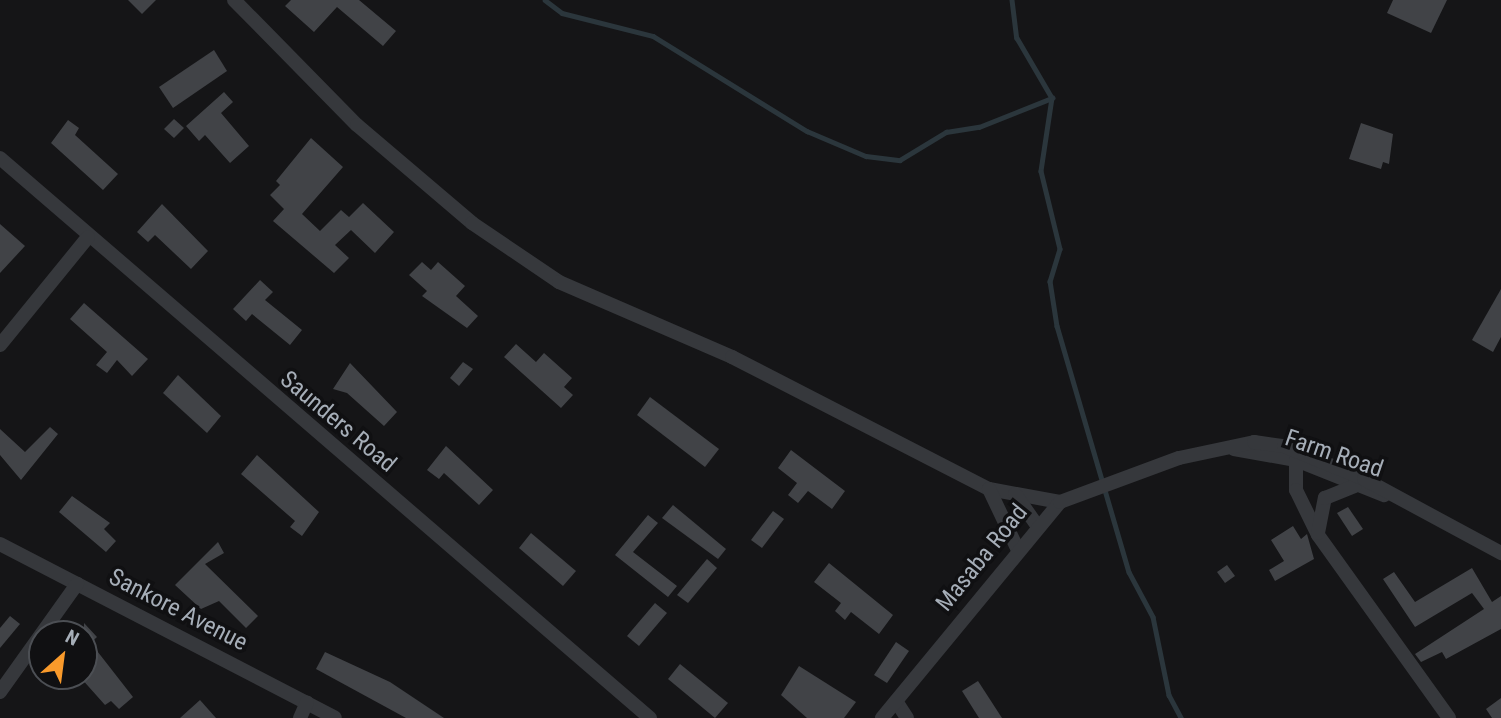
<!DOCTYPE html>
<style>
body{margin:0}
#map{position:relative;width:1501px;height:718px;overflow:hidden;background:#151517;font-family:"Roboto Condensed",sans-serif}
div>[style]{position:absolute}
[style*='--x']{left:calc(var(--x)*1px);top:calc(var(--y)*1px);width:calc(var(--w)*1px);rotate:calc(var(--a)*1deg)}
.stream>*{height:4.5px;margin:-2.25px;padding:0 2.25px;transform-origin:2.25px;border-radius:2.25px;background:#2b363c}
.building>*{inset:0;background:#414347}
.minor>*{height:14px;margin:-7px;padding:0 7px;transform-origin:7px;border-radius:7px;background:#36383c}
span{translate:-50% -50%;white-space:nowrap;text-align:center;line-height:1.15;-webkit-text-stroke:7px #101012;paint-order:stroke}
.street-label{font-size:24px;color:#a6aeb8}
.north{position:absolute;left:28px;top:620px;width:70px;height:70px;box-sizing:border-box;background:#101012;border:2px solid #4c4f54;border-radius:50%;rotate:28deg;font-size:19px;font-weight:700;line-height:28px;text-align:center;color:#a6aeb8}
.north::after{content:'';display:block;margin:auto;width:24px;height:32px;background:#f99a2b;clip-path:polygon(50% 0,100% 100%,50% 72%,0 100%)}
</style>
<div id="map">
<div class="stream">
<i style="--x:545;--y:0;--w:21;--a:37"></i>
<i style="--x:562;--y:13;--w:94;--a:14.2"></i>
<i style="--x:653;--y:36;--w:181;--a:31.7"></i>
<i style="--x:807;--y:131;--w:64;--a:23"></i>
<i style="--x:866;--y:156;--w:34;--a:7"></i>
<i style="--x:900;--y:160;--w:54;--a:-31.3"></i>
<i style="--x:946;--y:132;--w:33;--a:-9"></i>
<i style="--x:979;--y:127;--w:79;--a:-21.7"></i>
<i style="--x:1012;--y:0;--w:38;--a:83"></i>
<i style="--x:1017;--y:38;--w:69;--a:59.7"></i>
<i style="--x:1052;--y:98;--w:74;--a:98.6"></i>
<i style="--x:1041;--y:171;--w:80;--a:76.3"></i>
<i style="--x:1060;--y:249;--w:34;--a:107"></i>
<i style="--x:1050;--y:281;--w:46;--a:81.2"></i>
<i style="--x:1057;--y:326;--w:256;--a:73.7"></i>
<i style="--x:1129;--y:572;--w:51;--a:61.9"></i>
<i style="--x:1153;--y:617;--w:80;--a:78.4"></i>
<i style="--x:1169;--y:695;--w:26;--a:62"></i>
</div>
<div class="building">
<i style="clip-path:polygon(128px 0,156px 0,142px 14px)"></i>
<i style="clip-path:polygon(291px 0,359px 0,396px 31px,383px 46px,337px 7px,314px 32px,285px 6px)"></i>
<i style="clip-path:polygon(1393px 0,1447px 0,1431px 33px,1387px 13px)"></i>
<i style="clip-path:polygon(214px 50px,227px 71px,173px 108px,159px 87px)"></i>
<i style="clip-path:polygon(224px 92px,233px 102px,221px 113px,249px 146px,230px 163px,205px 135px,199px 141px,186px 126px)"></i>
<i style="clip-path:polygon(174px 119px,184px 128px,174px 138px,164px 129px)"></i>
<i style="clip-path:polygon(68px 120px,79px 128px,75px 135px,118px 174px,103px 190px,51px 143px)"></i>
<i style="clip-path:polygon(1361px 123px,1393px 134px,1389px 164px,1383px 162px,1381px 169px,1349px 159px)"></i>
<i style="clip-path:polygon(311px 138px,343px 167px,302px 214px,320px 231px,341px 210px,349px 217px,363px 203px,394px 232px,375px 253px,351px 230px,335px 245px,349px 258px,334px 273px,273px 221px,284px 209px,270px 195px,280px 185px,276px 181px)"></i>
<i style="clip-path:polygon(162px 204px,208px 251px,191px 269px,155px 235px,148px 242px,137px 232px)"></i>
<i style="clip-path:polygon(0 224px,25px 246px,0 273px)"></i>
<i style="clip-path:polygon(422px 262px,431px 270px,438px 262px,465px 286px,456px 296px,478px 316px,467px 328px,422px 296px,427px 291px,409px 275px)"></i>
<i style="clip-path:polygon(260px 280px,273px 292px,265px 300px,302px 330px,290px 345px,252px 314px,246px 321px,233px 309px)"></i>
<i style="clip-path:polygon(1501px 289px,1501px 337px,1493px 352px,1472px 340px)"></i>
<i style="clip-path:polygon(84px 303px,148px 359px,132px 376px,117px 360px,107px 373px,96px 365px,107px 352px,70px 319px)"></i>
<i style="clip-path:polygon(516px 344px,536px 362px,544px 353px,572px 378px,564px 387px,573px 395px,561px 408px,504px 357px)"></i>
<i style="clip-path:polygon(463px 362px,473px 369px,459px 386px,450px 378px)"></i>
<i style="clip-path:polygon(350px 363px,397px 412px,384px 426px,347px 393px,333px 389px)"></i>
<i style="clip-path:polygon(178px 375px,221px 416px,207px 433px,163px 393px)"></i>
<i style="clip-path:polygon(650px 397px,719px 449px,705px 467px,637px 415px)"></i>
<i style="clip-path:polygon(50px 427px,58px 434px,21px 480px,0 455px,0 429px,25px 452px)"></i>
<i style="clip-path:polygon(446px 446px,493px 490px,479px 505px,444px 473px,439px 479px,427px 470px)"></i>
<i style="clip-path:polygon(791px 450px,845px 491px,832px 509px,808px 491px,798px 503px,788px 495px,797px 483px,778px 468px)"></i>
<i style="clip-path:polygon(257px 455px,319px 512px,302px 536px,290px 527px,295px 521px,241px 474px)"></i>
<i style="clip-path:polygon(72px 496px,110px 523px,104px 529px,116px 541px,106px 552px,59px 512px)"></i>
<i style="clip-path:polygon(673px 505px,726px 549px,718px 559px,662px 518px)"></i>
<i style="clip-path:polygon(1348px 507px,1363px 529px,1352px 536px,1337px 513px)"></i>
<i style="clip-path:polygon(773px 511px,784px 519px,762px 548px,751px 540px)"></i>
<i style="clip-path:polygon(648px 515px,658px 523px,633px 552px,677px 586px,668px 597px,615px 555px)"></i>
<i style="clip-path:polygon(1293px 526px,1301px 539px,1307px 534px,1314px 559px,1275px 581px,1269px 570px,1284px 561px,1271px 540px)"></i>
<i style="clip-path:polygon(531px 533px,576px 571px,563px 586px,519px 548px)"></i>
<i style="clip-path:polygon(218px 542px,224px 553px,205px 564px,258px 616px,246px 628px,219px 601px,201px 609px,175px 585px)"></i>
<i style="clip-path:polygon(707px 559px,717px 568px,688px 603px,677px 595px)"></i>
<i style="clip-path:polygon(829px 563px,893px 615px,879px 634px,851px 612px,845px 620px,835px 611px,841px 603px,814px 582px)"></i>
<i style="clip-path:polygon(1227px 565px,1235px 576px,1225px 583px,1217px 572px)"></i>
<i style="clip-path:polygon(1472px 568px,1492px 602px,1501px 596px,1501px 629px,1446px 659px,1442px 652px,1421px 662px,1415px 654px,1484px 609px,1472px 593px,1415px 627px,1383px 579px,1394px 572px,1415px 602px)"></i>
<i style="clip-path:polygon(655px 603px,667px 613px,639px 646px,627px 636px)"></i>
<i style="clip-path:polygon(10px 616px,20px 624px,0 648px,0 628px)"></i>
<i style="clip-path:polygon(84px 623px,97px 637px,84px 649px)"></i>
<i style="clip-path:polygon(896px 642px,909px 651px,887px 683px,874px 675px)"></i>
<i style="clip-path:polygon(94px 647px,133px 697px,119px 709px,111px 701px,105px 705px,80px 677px,84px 656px)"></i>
<i style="clip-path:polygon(325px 652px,390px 682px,444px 718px,406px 718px,316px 669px)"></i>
<i style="clip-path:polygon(680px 664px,728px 703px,715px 718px,668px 679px)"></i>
<i style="clip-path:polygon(799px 666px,856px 702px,844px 718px,807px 718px,781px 695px)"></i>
<i style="clip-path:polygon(978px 681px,1002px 718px,979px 718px,962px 691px)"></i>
<i style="clip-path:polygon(1501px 698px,1501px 718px,1492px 718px,1486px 709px)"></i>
<i style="clip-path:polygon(200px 700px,216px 718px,180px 718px)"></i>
</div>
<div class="minor">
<i style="--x:234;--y:0;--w:175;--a:45.5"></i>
<i style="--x:357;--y:125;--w:151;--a:40.4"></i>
<i style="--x:472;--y:223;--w:105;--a:34.1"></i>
<i style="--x:559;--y:282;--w:189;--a:23.4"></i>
<i style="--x:732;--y:357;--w:289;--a:27.2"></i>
<i style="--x:989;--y:489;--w:72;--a:10.4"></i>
<i style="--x:0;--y:158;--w:858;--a:40.75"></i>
<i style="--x:0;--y:345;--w:139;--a:-50.8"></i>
<i style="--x:1234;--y:449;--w:63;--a:10.1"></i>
<i style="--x:1296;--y:460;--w:95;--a:21.7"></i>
<i style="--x:1296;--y:460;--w:30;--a:90"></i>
<i style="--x:1296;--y:490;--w:50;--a:63.9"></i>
<i style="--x:1318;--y:535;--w:225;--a:54.4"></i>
<i style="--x:989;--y:489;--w:65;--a:64.6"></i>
<i style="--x:1015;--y:494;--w:37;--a:55"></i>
<i style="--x:1318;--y:533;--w:36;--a:-79"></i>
<i style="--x:1325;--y:498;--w:32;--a:-22"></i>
<i style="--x:0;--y:544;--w:377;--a:27.4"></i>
<i style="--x:0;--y:692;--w:133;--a:-54.5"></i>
<i style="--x:896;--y:701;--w:20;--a:57"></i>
<i style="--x:300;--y:718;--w:17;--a:-66"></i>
<i style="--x:882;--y:718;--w:280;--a:-50.5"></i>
<i style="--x:1060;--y:502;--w:127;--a:-20.3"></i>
<i style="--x:1179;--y:458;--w:77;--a:-12"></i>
<i style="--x:1254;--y:442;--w:30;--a:8"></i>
<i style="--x:1284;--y:446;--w:87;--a:22.4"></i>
<i style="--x:1364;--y:479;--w:156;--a:28.4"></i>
</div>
<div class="street-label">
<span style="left:338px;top:422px;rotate:40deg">Saunders Road</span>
<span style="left:1334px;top:454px;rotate:19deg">Farm Road</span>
<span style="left:982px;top:558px;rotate:-51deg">Masaba Road</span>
<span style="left:178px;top:610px;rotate:27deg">Sankore Avenue</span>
</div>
<div class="north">N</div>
</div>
